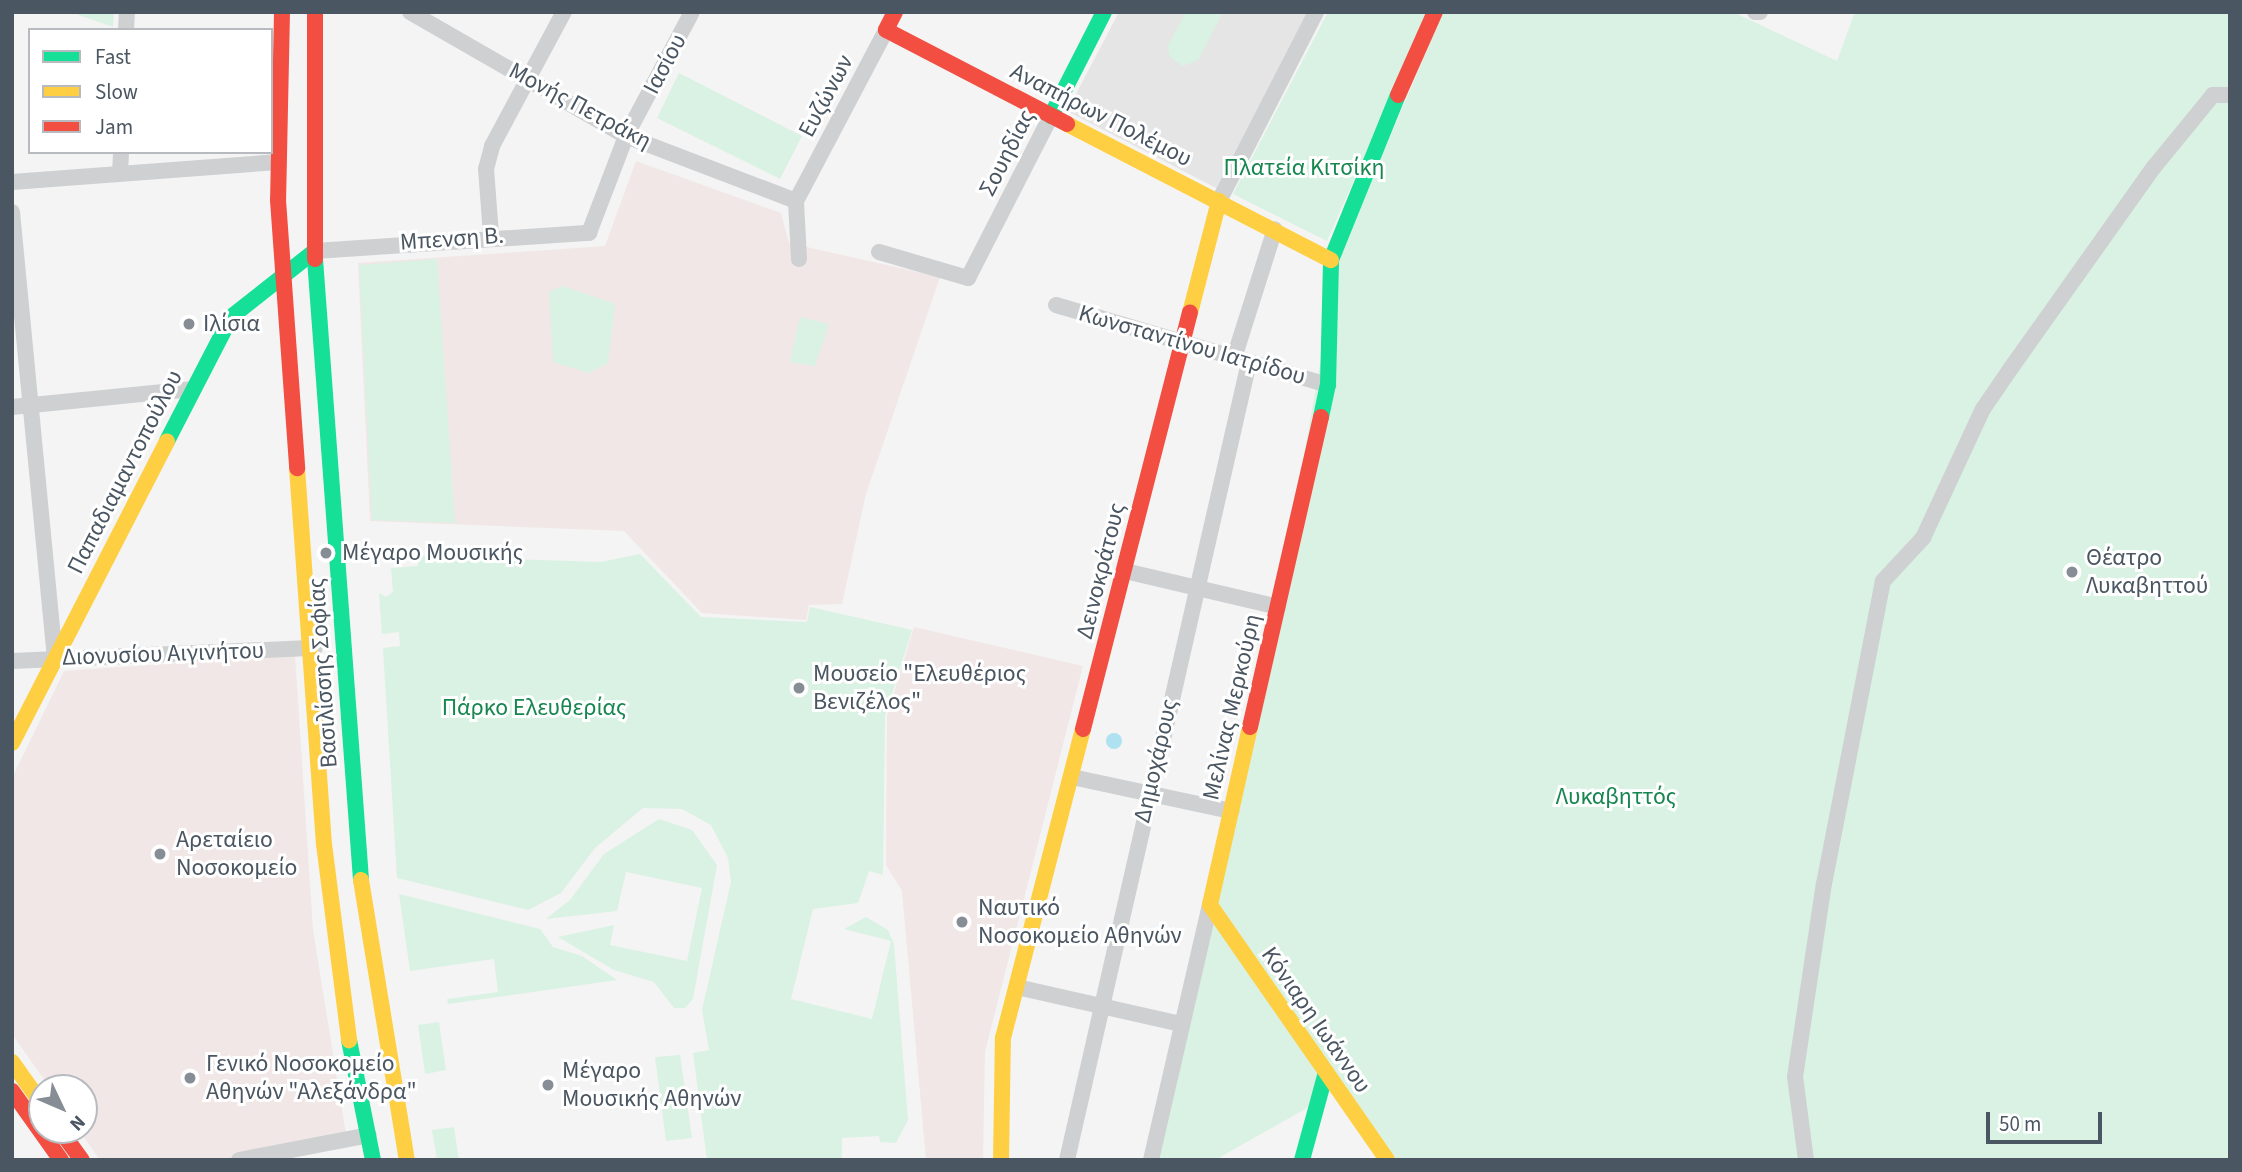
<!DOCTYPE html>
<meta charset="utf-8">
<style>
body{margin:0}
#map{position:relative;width:2242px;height:1172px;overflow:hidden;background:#f4f4f4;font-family:"Source Sans 3",sans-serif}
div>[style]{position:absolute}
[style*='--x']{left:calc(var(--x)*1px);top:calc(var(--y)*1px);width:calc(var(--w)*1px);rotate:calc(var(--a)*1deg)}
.education>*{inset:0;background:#e6e5e6}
.medical>*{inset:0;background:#f1e7e6}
.green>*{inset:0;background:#d9f2e3}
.water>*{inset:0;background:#aee2f0}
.round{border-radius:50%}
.street>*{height:16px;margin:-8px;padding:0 8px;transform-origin:8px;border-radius:8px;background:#ced0d2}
.fast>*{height:16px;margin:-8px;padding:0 8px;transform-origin:8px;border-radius:8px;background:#16e098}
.slow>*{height:16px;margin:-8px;padding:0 8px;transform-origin:8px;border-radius:8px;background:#ffcf43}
.jam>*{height:16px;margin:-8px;padding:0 8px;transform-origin:8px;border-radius:8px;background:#f24e42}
.dots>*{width:19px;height:19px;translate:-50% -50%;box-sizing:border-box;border:4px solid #fff;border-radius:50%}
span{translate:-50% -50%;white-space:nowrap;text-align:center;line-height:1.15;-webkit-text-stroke:6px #fff;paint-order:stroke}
.street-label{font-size:24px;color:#4a5661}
.park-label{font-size:24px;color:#17864f}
.poi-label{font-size:24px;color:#4a5661}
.left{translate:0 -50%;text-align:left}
.frame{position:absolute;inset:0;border:14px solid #4a5661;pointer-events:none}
.legend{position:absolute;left:28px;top:28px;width:245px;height:126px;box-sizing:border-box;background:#fff;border:2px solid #b7bbc0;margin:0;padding:9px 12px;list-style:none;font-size:21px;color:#4a5661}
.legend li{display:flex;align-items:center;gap:14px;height:35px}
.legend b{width:35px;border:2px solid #b7bbc0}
.north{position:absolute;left:28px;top:1074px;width:70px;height:70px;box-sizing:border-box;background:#fff;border:2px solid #b7bbc0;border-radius:50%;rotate:134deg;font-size:19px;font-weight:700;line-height:28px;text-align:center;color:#4a5661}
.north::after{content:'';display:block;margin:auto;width:24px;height:32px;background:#868d94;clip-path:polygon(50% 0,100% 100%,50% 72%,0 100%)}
.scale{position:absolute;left:1986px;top:1112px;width:116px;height:32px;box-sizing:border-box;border:4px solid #4a5661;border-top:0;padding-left:9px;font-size:21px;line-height:24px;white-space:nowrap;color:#4a5661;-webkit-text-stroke:5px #fff;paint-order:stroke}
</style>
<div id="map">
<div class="education">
<i style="clip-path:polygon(1119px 12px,1311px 12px,1218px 189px,1067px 111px)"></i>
</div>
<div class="medical">
<i style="clip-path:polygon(636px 161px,781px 213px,789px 243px,940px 277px,866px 494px,842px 604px,809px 605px,806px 620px,702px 613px,624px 531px,370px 521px,358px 263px,605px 246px)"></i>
<i style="clip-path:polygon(914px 627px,1083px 666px,985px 1052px,983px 1160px,926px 1160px,902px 891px,886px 865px,887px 716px)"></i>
<i style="clip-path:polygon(295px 655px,313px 930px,346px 1134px,221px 1160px,100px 1160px,79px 1130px,84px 1088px,50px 1088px,12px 1034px,12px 778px,64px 671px)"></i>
</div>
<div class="green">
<i style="clip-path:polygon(70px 12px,114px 12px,113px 27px)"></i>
<i style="clip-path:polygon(1186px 12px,1222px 14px,1198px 60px,1183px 66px,1170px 57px,1168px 46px)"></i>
<i style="clip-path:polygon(1328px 12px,1428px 12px,1327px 241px,1233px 194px)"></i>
<i style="clip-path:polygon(1443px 12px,1733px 12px,1837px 61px,1855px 12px,2230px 12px,2230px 1160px,1397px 1160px,1326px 1059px,1307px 1108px,1215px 1160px,1155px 1160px,1247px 776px,1339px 258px)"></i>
<i style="clip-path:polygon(679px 73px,802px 136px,780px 179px,657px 118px)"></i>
<i style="clip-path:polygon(437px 259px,455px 523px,372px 520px,359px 265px)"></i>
<i style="clip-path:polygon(563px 286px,615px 304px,608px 363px,589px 373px,553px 362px,549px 292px)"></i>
<i style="clip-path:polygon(800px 317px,829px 324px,815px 366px,790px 362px)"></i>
<i style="clip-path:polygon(640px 554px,701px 617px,807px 622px,810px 607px,912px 630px,885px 716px,883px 875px,869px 871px,858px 903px,813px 909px,791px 999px,872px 1019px,891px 941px,844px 929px,866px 917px,888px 930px,894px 944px,908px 1120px,896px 1143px,880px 1142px,879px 1136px,842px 1138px,842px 1160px,707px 1160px,693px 1053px,709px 1050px,702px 1010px,731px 882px,728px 858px,711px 825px,682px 809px,643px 808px,595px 848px,561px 893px,528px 910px,397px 878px,383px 648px,400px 646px,399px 632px,382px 634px,379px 593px,386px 597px,393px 592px,391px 568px,418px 566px,418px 556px,601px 562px)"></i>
<i style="clip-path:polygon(659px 819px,692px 830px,717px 865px,693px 999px,685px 1008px,674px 1008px,654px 982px,614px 970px,558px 937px,614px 925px,610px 945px,687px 961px,702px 888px,626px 872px,617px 911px,546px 919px,570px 900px,604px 854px)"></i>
<i style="clip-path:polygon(399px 894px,540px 929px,553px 947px,582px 956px,617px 980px,448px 1004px,447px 999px,498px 992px,494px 959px,410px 971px)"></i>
<i style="clip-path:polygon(439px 1022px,446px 1070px,425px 1074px,418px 1025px)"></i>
<i style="clip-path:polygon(680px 1055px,692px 1138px,666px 1141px,655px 1057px)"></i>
<i style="clip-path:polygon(454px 1127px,459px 1160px,437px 1160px,432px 1130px)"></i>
</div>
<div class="water">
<i class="round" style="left:1106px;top:733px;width:16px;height:16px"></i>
</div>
<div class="street">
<i style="--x:410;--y:12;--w:249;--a:29.9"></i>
<i style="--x:626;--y:136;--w:182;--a:20.9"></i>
<i style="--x:1755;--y:12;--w:5;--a:0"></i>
<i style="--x:126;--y:30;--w:18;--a:-87"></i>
<i style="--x:120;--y:173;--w:21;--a:-87"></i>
<i style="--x:12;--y:182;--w:267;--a:-4.3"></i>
<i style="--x:1219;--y:201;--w:212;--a:-62.8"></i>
<i style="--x:12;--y:212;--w:448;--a:84.5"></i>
<i style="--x:491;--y:235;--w:66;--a:-94.3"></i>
<i style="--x:486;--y:169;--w:24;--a:-75"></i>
<i style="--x:492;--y:146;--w:152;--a:-61.8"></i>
<i style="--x:315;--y:251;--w:275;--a:-3.8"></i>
<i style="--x:589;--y:233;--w:104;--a:-69.1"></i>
<i style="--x:626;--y:136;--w:140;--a:-62"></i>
<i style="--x:879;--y:252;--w:93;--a:16.3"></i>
<i style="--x:968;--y:278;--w:182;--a:-62.9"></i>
<i style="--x:799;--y:259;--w:58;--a:-93"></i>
<i style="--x:796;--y:201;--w:193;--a:-62.2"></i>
<i style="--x:1056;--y:305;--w:284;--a:16.4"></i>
<i style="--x:1234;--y:358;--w:135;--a:-72.4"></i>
<i style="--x:12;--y:407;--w:180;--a:-5.7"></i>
<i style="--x:1125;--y:571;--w:157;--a:13.2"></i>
<i style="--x:12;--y:661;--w:303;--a:-2.5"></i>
<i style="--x:1072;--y:777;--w:163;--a:12.1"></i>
<i style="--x:1017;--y:987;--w:168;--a:12.7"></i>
<i style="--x:239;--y:1160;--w:132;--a:-10.9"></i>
<i style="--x:1067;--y:1160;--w:818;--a:-77.15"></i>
<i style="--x:1151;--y:1160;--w:262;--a:-77"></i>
<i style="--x:1806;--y:1160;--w:84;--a:-97.5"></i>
<i style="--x:1795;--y:1077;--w:195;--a:-81.5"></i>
<i style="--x:1824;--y:884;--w:309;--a:-79"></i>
<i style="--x:1883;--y:581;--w:59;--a:-47.1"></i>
<i style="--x:1923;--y:538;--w:142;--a:-65.1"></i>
<i style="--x:1983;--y:409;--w:50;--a:-55.7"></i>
<i style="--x:2011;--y:368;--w:247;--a:-54.6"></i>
<i style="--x:2154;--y:167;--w:93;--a:-50.7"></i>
<i style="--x:2213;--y:95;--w:17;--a:0"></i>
</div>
<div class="fast">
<i style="--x:1051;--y:116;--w:117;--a:-63"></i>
<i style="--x:315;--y:259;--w:623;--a:85.76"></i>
<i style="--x:1321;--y:417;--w:33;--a:-78"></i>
<i style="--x:1328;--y:385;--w:125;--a:-88.6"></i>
<i style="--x:1331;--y:260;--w:178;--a:-67.9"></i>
<i style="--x:167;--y:441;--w:140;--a:-62.7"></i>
<i style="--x:231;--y:317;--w:107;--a:-38.2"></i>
<i style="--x:349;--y:1040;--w:122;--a:78.7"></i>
<i style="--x:1302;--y:1160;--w:91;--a:-74.7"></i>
</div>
<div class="slow">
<i style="--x:1067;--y:124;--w:297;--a:27.3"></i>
<i style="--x:1190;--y:313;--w:116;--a:-75.5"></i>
<i style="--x:297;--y:468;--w:377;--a:85.9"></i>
<i style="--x:324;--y:844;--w:198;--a:82.7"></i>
<i style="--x:1250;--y:727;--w:182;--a:102.7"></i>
<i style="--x:1210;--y:905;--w:310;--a:55.2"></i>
<i style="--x:12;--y:743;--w:339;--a:-62.8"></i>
<i style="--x:361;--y:880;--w:284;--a:80.7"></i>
<i style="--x:12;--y:1062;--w:52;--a:54.5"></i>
<i style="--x:1001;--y:1160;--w:122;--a:-89.1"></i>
<i style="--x:1003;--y:1038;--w:319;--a:-75.5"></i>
</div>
<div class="jam">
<i style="--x:282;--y:12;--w:188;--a:91.2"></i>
<i style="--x:278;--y:200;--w:269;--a:85.9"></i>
<i style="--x:315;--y:12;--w:247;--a:90"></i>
<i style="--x:895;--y:12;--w:20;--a:117"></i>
<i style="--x:886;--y:30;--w:204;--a:27.4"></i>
<i style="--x:1398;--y:95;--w:91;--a:-66"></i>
<i style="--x:1250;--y:727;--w:318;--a:-77.1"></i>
<i style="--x:1083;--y:729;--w:430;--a:-75.6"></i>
<i style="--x:12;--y:1091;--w:85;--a:54.6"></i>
<i style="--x:60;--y:1130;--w:37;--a:54"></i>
</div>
<div class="dots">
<i style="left:189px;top:324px;background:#868d94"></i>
<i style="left:326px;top:553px;background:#868d94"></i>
<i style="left:2072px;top:572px;background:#868d94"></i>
<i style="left:799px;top:688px;background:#868d94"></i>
<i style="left:160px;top:854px;background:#868d94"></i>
<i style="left:962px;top:922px;background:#868d94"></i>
<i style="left:190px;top:1078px;background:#868d94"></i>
<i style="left:548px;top:1085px;background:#868d94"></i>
</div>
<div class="street-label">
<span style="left:665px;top:64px;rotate:-62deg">Ιασίου</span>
<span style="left:826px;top:96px;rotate:-62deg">Ευζώνων</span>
<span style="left:580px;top:106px;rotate:28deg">Μονής Πετράκη</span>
<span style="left:1101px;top:115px;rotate:27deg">Αναπήρων Πολέμου</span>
<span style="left:1007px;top:153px;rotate:-63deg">Σουηδίας</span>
<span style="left:452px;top:239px;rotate:-4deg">Μπενση Β.</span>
<span style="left:1192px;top:345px;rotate:16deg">Κωνσταντίνου Ιατρίδου</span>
<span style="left:125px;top:472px;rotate:-63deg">Παπαδιαμαντοπούλου</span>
<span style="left:1101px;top:571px;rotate:-76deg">Δεινοκράτους</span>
<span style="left:163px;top:654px;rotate:-2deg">Διονυσίου Αιγινήτου</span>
<span style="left:323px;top:673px;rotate:-94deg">Βασιλίσσης Σοφίας</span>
<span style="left:1232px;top:707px;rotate:-77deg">Μελίνας Μερκούρη</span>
<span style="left:1156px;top:761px;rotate:-77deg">Δημοχάρους</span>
<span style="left:1316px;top:1020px;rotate:55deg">Κόνιαρη Ιωάννου</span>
</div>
<div class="park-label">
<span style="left:1304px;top:168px">Πλατεία Κιτσίκη</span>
<span style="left:534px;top:708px">Πάρκο Ελευθερίας</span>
<span style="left:1616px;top:797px">Λυκαβηττός</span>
</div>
<div class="poi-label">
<span class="left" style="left:203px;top:324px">Ιλίσια</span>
<span class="left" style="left:342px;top:553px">Μέγαρο Μουσικής</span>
<span class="left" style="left:2086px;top:572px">Θέατρο<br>Λυκαβηττού</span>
<span class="left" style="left:813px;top:688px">Μουσείο "Ελευθέριος<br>Βενιζέλος"</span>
<span class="left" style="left:176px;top:854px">Αρεταίειο<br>Νοσοκομείο</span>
<span class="left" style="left:978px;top:922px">Ναυτικό<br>Νοσοκομείο Αθηνών</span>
<span class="left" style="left:206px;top:1078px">Γενικό Νοσοκομείο<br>Αθηνών "Αλεξάνδρα"</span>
<span class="left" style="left:562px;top:1085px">Μέγαρο<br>Μουσικής Αθηνών</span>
</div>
<div class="frame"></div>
<ul class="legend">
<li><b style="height:9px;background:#16e098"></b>Fast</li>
<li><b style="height:9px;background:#ffcf43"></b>Slow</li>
<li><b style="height:9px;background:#f24e42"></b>Jam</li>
</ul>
<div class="north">N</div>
<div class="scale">50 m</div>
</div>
